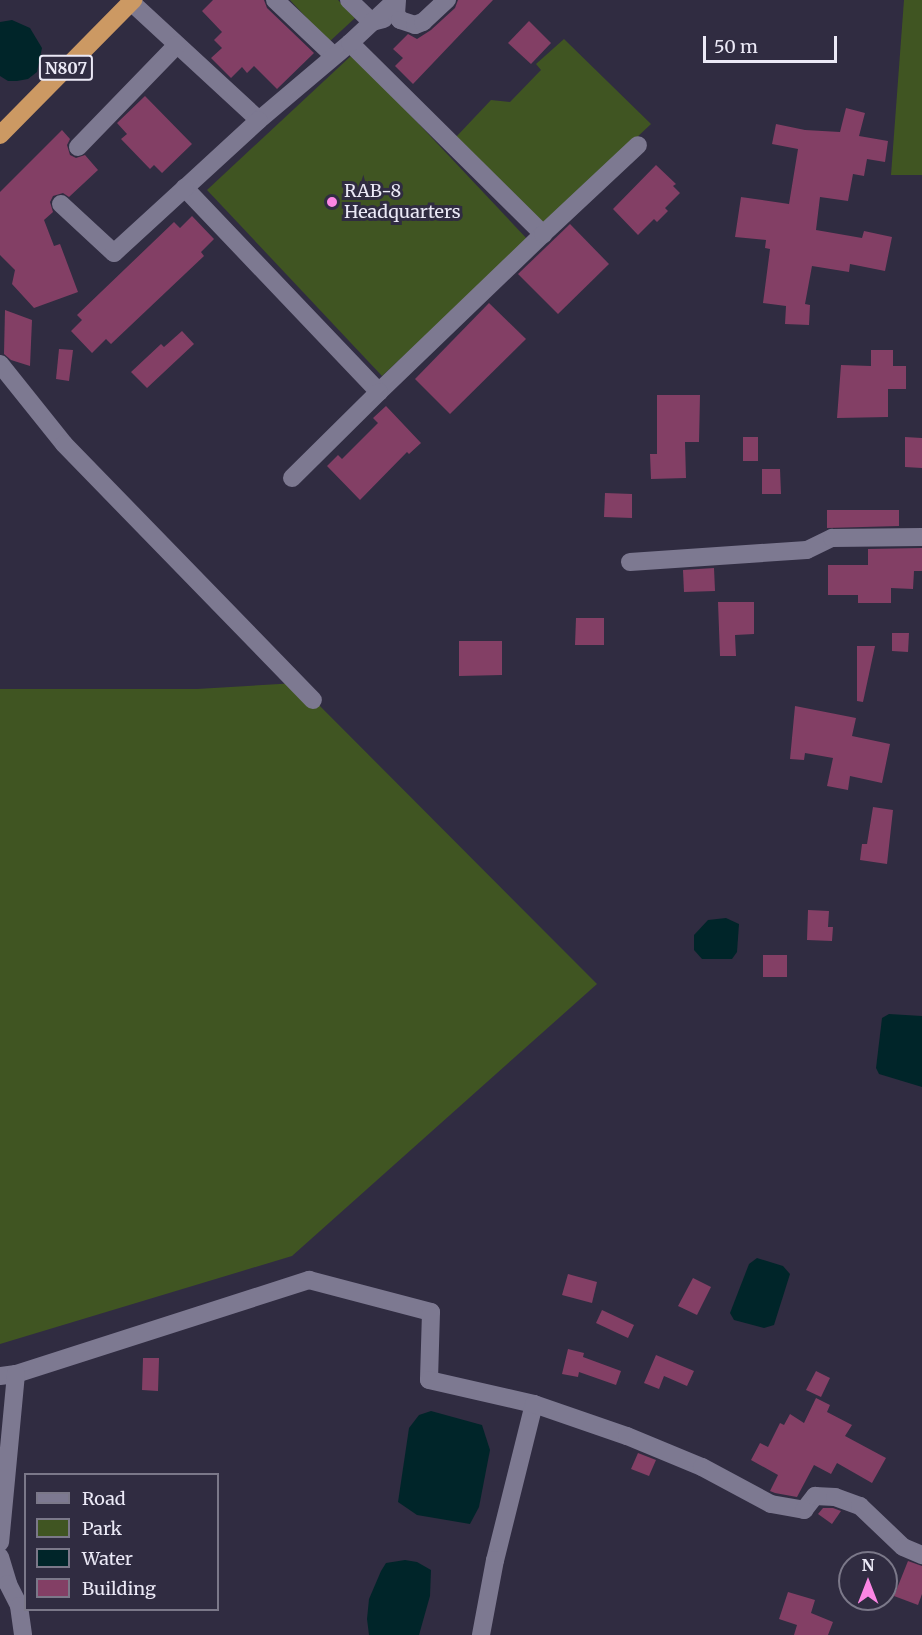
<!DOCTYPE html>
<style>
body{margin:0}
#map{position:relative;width:922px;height:1635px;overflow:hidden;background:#302c41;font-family:Merriweather,serif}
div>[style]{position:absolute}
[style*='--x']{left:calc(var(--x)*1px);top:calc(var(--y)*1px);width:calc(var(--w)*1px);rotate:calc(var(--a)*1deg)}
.green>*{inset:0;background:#405522}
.water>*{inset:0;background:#002529}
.building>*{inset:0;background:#833f65}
.minor>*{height:18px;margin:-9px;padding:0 9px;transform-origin:9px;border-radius:9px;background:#7d7991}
.highway>*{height:18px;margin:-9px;padding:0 9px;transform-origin:9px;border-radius:9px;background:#cc9963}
.dots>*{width:16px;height:16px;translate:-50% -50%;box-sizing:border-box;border:3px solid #302c41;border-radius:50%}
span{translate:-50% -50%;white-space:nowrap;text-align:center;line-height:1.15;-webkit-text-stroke:6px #302c41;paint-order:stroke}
.shield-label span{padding:2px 4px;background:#302c41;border:2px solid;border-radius:4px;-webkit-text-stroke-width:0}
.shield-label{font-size:16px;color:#ebe9f6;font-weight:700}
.poi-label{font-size:18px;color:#ebe9f6}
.left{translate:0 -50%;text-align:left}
.legend{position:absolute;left:24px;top:1473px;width:195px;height:138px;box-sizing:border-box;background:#302c41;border:2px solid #7b7889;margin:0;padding:8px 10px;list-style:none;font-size:18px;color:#ebe9f6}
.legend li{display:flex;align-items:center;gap:12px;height:30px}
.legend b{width:30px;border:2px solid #7b7889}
.north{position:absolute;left:838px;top:1551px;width:60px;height:60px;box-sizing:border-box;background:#302c41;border:2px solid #7b7889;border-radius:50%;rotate:0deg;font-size:16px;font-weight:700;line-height:24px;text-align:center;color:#ebe9f6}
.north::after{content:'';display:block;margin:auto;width:21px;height:27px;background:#fc86e4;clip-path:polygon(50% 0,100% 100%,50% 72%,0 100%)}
.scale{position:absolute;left:703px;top:36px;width:134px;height:27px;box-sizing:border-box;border:3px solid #ebe9f6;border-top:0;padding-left:8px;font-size:18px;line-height:21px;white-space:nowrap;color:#ebe9f6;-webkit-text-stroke:4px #302c41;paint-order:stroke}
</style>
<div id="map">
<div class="green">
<i style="clip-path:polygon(290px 0,338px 0,355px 18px,329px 42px)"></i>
<i style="clip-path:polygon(904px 0,922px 0,922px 175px,891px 175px)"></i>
<i style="clip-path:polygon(564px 39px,651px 124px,543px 226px,456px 137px,491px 100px,510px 102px,541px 70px,536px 64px)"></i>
<i style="clip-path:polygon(353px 54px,528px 240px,382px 376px,207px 190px)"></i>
<i style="clip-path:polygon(297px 683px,597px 984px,292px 1256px,0 1344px,0 689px,197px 689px)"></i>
</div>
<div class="water">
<i style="clip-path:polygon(12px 20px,30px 28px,42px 48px,37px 72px,28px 79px,17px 81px,8px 81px,0 76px,0 22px)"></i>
<i style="clip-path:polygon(726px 918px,739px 924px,737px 952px,732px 959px,702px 959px,694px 950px,694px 935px,708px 920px)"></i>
<i style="clip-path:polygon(889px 1014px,922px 1016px,922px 1087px,879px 1074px,876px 1068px,882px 1018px)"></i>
<i style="clip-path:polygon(757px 1258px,783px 1266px,790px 1274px,774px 1325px,764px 1328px,734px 1320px,730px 1313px,749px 1264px)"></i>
<i style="clip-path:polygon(431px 1411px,482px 1425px,490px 1450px,479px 1507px,470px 1524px,417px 1515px,398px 1502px,409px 1428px,419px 1415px)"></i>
<i style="clip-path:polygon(405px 1560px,417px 1562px,431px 1570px,430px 1596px,419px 1635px,369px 1635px,367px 1619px,369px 1599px,381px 1571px,386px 1563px)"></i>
</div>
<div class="building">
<i style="clip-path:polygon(213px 0,264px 0,267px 8px,314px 53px,277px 89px,254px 66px,247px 73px,242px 67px,231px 78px,211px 58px,222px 48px,214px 40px,222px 32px,202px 11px)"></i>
<i style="clip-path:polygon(458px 0,493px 0,413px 84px,395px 66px,403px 58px,393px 49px,408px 34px,417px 39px,431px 30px,455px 8px)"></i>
<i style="clip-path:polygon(529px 21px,551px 43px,531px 64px,508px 43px)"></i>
<i style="clip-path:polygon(145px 96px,192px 144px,162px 173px,154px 165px,150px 169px,121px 139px,127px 134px,117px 123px)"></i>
<i style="clip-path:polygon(846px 108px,865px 113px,859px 136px,888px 141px,885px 162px,867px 159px,864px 176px,853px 174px,848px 201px,820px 197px,816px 230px,862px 238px,864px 231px,892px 237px,885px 271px,850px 264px,849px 272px,812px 266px,805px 304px,810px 305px,809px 325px,785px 324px,786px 306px,763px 303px,770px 249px,765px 248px,766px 240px,735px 237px,741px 197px,789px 204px,798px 149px,772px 144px,776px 124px,805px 130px,840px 132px)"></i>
<i style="clip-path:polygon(62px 130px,70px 139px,67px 145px,70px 155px,76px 158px,85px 155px,98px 170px,69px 197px,63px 193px,53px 196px,50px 202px,53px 212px,44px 220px,54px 246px,60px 244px,78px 292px,34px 308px,12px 284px,15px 270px,0 255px,0 192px)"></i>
<i style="clip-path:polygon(656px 165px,676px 184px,673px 186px,680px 193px,665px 208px,668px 211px,657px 222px,654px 219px,638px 235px,613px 209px)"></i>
<i style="clip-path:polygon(192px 216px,214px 239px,201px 252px,204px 256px,111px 344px,106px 339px,92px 353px,71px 331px,82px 320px,77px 315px,174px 222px,180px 228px)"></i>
<i style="clip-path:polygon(570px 224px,609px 264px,558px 314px,518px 274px)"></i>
<i style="clip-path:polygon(489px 303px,526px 339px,450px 414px,415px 379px)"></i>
<i style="clip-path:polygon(5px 310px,32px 320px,30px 366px,11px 360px,4px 354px)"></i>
<i style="clip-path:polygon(182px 331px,194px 344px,147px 388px,131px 372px,161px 344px,164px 347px)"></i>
<i style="clip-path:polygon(59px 349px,73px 350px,69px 381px,56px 379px)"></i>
<i style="clip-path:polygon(871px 350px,893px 350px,893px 366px,906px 366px,906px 389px,888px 389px,888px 417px,837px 418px,841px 365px,871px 366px)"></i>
<i style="clip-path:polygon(657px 395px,700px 395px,699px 442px,685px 442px,686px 478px,651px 479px,650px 454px,657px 454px)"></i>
<i style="clip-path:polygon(386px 406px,421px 443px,409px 454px,407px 452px,360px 500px,327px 466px,338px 455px,342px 459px,378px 423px,373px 418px)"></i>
<i style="clip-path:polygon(743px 437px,758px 437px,758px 461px,743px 461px)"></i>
<i style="clip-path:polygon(905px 437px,922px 438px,922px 468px,905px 467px)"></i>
<i style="clip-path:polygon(762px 469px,780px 469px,781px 494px,762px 494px)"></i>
<i style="clip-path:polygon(605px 493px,632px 494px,632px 518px,604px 517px)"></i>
<i style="clip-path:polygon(827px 510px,899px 510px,899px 526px,827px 528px)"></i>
<i style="clip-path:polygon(922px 548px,922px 571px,914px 571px,913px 589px,891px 588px,891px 603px,858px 603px,858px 595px,828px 595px,828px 565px,868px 565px,868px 549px)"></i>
<i style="clip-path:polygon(714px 568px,715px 591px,684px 592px,683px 570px)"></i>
<i style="clip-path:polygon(718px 602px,754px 602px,754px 634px,735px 635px,736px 656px,720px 656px)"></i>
<i style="clip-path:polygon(576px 618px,604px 618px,604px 645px,575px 645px)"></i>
<i style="clip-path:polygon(892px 633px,909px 633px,908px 652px,892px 651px)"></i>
<i style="clip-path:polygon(459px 641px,502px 641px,502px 675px,459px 676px)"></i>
<i style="clip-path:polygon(857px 646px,875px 646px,863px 702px,857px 701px)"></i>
<i style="clip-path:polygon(795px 706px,856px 718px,852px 736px,890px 744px,882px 783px,850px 776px,848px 790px,827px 786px,833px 758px,805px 753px,804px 760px,790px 759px)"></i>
<i style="clip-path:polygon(873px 807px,893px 810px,887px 864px,860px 860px,862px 844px,867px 844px)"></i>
<i style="clip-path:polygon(808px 910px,829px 911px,828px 927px,833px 927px,832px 941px,807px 940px)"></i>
<i style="clip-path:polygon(763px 955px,787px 955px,787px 977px,763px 977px)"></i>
<i style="clip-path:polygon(568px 1274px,597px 1282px,592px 1303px,562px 1295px)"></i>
<i style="clip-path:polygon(693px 1278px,711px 1287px,697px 1315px,678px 1306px)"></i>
<i style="clip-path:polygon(602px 1310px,634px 1325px,628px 1338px,596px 1323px)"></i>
<i style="clip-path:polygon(568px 1349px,584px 1353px,583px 1357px,621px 1371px,616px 1385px,579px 1372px,578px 1377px,562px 1374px)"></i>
<i style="clip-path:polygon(656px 1355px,694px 1371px,687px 1386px,664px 1376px,659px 1389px,644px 1383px)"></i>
<i style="clip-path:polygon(143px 1358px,159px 1358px,158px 1391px,142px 1390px)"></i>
<i style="clip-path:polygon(816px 1371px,830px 1378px,821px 1397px,806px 1390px)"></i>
<i style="clip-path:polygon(816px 1398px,830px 1405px,827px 1412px,852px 1425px,845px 1436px,886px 1458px,872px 1483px,837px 1463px,831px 1474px,814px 1465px,797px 1497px,775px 1493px,770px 1491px,778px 1475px,751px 1460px,760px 1443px,768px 1447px,780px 1423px,784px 1425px,790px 1414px,804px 1423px)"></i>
<i style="clip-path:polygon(638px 1453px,656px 1460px,649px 1476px,631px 1469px)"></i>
<i style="clip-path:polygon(823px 1508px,833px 1508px,841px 1511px,832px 1524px,818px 1514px)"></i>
<i style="clip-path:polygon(908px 1561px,922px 1566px,922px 1594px,918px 1605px,894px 1596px)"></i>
<i style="clip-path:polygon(788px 1592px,815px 1600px,811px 1613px,833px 1622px,828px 1635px,794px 1635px,797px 1625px,779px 1619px)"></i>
</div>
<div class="minor">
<i style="--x:275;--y:0;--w:81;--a:43.5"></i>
<i style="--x:349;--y:0;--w:32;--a:44"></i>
<i style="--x:372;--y:22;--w:12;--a:-14"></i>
<i style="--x:397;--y:0;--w:14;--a:94"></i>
<i style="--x:396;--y:14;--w:7;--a:56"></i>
<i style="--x:400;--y:20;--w:16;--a:18"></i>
<i style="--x:415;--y:25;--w:9;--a:-21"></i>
<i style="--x:423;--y:22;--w:33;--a:-43"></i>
<i style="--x:131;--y:2;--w:174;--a:42.7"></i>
<i style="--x:259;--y:120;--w:119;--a:-40.2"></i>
<i style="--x:350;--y:43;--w:272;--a:44.7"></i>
<i style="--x:543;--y:234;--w:228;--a:136.1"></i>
<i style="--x:379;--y:392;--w:282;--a:-133.6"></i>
<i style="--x:185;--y:188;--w:100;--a:-42.6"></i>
<i style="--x:350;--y:43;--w:63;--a:-43.1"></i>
<i style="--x:78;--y:147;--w:142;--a:-45.9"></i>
<i style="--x:61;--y:204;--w:72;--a:42.8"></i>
<i style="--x:114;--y:253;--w:96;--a:-42.5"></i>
<i style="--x:543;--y:234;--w:130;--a:-43.1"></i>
<i style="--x:0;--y:364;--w:102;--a:51.3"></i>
<i style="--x:64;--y:444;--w:357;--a:45.8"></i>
<i style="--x:292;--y:478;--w:122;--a:-44.7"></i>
<i style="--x:630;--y:562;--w:177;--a:-3.9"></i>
<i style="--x:807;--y:550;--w:28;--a:-26"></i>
<i style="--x:832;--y:538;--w:90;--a:-0.6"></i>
<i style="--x:16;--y:1374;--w:308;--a:-17.8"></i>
<i style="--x:309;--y:1280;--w:126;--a:14.7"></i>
<i style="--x:431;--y:1312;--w:68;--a:91.7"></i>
<i style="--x:429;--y:1380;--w:108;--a:12.9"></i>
<i style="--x:534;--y:1404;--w:161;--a:104"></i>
<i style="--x:495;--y:1560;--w:76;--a:100.6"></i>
<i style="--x:0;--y:1376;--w:16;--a:-7"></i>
<i style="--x:16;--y:1374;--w:169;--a:95.4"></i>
<i style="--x:534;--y:1404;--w:98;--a:19"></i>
<i style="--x:627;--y:1436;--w:81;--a:22.5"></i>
<i style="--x:702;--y:1467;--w:78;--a:28.2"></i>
<i style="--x:771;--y:1504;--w:34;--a:10"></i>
<i style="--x:804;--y:1510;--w:18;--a:-52"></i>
<i style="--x:815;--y:1496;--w:20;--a:3"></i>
<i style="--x:835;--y:1497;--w:27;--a:20"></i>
<i style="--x:860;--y:1506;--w:59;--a:43.6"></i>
<i style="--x:903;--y:1547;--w:21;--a:23"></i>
<i style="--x:0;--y:1557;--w:28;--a:73"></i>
<i style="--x:8;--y:1584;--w:25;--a:63"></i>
<i style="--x:19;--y:1606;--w:29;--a:82"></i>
</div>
<div class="highway">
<i style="--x:0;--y:135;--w:190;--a:-45.4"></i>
</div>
<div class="dots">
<i style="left:332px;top:202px;background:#fc86e4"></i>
</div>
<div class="shield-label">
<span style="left:66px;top:68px">N807</span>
</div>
<div class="poi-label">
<span class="left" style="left:344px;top:202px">RAB-8<br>Headquarters</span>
</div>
<ul class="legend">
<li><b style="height:8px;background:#7d7991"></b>Road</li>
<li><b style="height:16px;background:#405522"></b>Park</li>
<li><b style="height:16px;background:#002529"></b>Water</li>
<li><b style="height:16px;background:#833f65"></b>Building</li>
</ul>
<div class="north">N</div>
<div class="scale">50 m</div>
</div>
